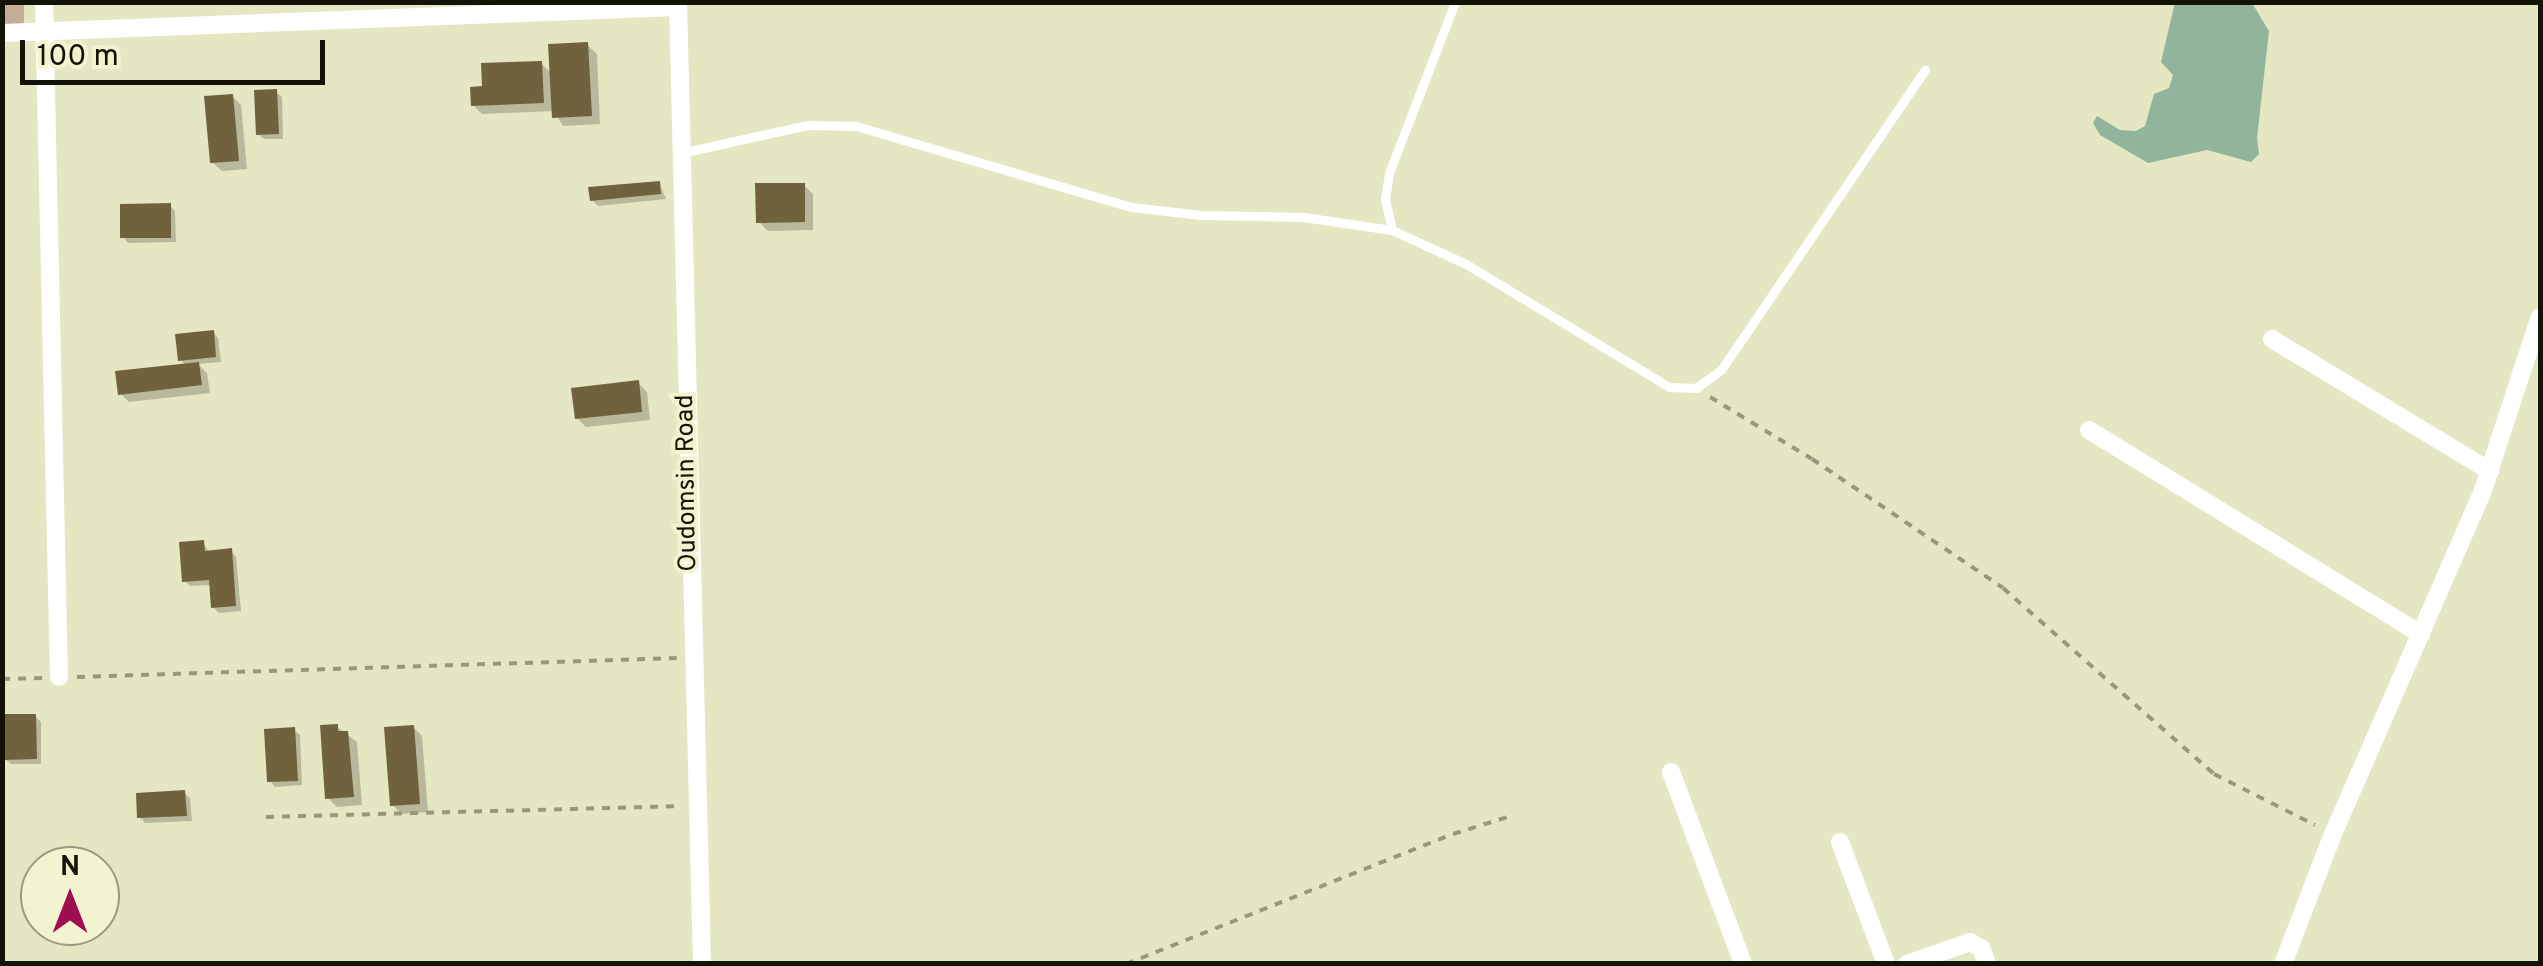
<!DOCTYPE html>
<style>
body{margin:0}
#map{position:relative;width:2543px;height:966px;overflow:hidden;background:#e5e7c3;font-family:Overpass,sans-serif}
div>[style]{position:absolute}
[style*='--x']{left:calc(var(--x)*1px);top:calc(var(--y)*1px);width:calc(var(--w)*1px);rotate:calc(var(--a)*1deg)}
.green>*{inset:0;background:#c3ad97}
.water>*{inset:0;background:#90b59a}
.shadow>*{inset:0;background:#0003}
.building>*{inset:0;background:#71623e}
.path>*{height:4px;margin-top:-2px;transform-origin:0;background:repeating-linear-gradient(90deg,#97987d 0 8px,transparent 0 16px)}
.service>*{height:9px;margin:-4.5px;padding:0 4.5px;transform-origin:4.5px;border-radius:4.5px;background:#fff}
.minor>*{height:18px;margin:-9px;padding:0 9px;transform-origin:9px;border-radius:9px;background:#fff}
span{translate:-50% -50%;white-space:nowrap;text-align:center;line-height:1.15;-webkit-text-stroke:8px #f2f4d0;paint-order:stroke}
.street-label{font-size:25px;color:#131307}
.frame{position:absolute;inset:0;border:5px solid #131307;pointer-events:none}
.north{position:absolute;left:20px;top:846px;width:100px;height:100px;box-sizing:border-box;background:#f2f4d0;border:2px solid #999a80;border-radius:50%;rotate:0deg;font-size:28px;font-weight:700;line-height:40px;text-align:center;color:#131307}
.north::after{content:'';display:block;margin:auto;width:35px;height:45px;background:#a10d51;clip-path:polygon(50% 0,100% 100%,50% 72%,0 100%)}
.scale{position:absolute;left:20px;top:40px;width:305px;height:45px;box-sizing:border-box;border:5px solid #131307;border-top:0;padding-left:12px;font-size:30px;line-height:35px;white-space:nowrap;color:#131307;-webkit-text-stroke:8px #f2f4d0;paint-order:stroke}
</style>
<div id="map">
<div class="green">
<i style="clip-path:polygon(2px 3px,24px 3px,24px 25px,3px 25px)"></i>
</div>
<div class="water">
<i style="clip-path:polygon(2175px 2px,2252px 3px,2269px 31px,2257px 138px,2259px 154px,2251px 162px,2207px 150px,2148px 163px,2100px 135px,2093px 123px,2097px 116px,2120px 130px,2136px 131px,2145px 126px,2154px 94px,2169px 88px,2173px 75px,2161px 62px)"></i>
</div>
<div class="shadow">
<i style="clip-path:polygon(587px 45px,597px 54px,600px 124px,563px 126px,554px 111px,482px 114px,473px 105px,484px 89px,541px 63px,552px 74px)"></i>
<i style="clip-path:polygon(276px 92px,282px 97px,283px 139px,264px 139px,258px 134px)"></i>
<i style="clip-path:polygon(232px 96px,241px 105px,247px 169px,222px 171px,212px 162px)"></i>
<i style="clip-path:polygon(659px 183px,666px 199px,598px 206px,592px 200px)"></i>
<i style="clip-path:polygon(804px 185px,813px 194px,813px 230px,768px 231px,758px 221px)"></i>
<i style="clip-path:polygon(170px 206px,175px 211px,176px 242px,128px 243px,123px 237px)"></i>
<i style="clip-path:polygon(213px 332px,218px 338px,221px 362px,198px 364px,207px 373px,210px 393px,129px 402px,120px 393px,186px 366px,181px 360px)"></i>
<i style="clip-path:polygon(638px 383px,647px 392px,650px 420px,586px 427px,577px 418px)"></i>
<i style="clip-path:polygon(203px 543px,210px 553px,231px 551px,236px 557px,241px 611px,219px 613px,213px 607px,211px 585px,190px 586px,185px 581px)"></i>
<i style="clip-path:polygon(35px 716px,41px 722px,41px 764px,11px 764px,5px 759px)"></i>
<i style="clip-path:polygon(337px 727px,357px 742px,362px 805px,337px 807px,328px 798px)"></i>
<i style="clip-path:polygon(413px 727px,422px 736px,428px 812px,401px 814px,392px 804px)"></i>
<i style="clip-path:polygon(294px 730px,300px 735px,302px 785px,275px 787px,270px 781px)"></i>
<i style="clip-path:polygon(184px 793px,190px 798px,192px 821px,145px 823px,140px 817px)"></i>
</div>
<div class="building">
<i style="clip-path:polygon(588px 42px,592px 116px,552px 118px,548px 44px)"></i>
<i style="clip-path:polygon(542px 61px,544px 103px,471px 106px,470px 87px,482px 86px,481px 63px)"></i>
<i style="clip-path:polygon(277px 89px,279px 134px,256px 135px,254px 90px)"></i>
<i style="clip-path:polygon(233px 94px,239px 161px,210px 163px,204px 96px)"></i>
<i style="clip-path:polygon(660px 181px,661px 194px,590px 201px,588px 187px)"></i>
<i style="clip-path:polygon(755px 183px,805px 183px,805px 222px,756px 223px)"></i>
<i style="clip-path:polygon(171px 203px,171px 238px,120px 238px,120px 204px)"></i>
<i style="clip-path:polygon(214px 330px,216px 357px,178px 361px,175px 334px)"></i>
<i style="clip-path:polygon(199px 362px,202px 385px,118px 395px,115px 371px)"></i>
<i style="clip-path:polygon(639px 380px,642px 412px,575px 419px,571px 388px)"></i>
<i style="clip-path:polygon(204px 540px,205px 551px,232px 548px,236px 606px,211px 608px,209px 580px,182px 582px,179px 542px)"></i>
<i style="clip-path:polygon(2px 714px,36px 714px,37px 759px,3px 760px)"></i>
<i style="clip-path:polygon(338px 724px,338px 731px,348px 731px,354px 797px,325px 799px,320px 725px)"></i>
<i style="clip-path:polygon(414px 725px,420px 804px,390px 806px,384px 727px)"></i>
<i style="clip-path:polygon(295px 727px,298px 781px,267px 782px,264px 729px)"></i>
<i style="clip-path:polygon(185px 790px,187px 816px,137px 818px,136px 793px)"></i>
</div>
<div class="path">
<i style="--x:1710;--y:397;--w:119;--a:31.3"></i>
<i style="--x:1812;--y:459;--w:230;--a:34"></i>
<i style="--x:2003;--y:588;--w:281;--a:41.4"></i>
<i style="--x:2214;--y:774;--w:113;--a:26.8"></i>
<i style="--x:77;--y:677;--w:600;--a:-1.81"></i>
<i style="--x:2;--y:679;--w:41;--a:-1.4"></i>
<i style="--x:266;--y:817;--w:416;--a:-1.5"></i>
<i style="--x:1126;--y:964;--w:352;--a:-21.7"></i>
<i style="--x:1453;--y:834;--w:61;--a:-17.2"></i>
</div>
<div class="service">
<i style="--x:681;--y:153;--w:129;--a:-12.5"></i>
<i style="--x:807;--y:125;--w:49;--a:1.2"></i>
<i style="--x:856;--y:126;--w:288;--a:16.4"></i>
<i style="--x:1132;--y:207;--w:69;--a:6.6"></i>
<i style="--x:1201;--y:215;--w:102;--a:1.1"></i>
<i style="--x:1303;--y:217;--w:90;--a:8.3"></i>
<i style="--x:1392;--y:230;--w:81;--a:24.7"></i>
<i style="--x:1466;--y:264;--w:237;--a:31.2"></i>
<i style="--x:1669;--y:387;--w:27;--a:2"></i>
<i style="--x:1696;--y:388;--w:31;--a:-36"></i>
<i style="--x:1721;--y:370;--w:363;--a:-55.8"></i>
<i style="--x:1392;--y:230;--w:32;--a:-103"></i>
<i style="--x:1385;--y:199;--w:26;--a:-81"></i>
<i style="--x:1389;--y:173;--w:183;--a:-68.9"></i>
</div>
<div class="minor">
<i style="--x:44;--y:2;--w:675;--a:88.73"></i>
<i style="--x:678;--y:2;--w:962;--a:88.57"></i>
<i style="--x:2;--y:33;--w:676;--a:-2.2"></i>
<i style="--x:2272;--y:339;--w:255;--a:31.2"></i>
<i style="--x:2089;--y:430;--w:390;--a:31.6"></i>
<i style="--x:1671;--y:772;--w:205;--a:69.4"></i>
<i style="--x:1840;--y:842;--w:130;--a:69.3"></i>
<i style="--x:1907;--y:964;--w:67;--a:-19.2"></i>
<i style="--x:1970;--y:942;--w:13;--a:29"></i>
<i style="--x:1981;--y:948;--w:17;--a:69"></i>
<i style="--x:2283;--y:964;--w:139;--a:-69"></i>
<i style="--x:2333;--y:834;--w:369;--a:-66.4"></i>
<i style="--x:2481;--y:496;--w:188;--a:-71.8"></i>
</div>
<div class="street-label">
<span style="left:688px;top:483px;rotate:-91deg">Oudomsin Road</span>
</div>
<div class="frame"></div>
<div class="north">N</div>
<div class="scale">100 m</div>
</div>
